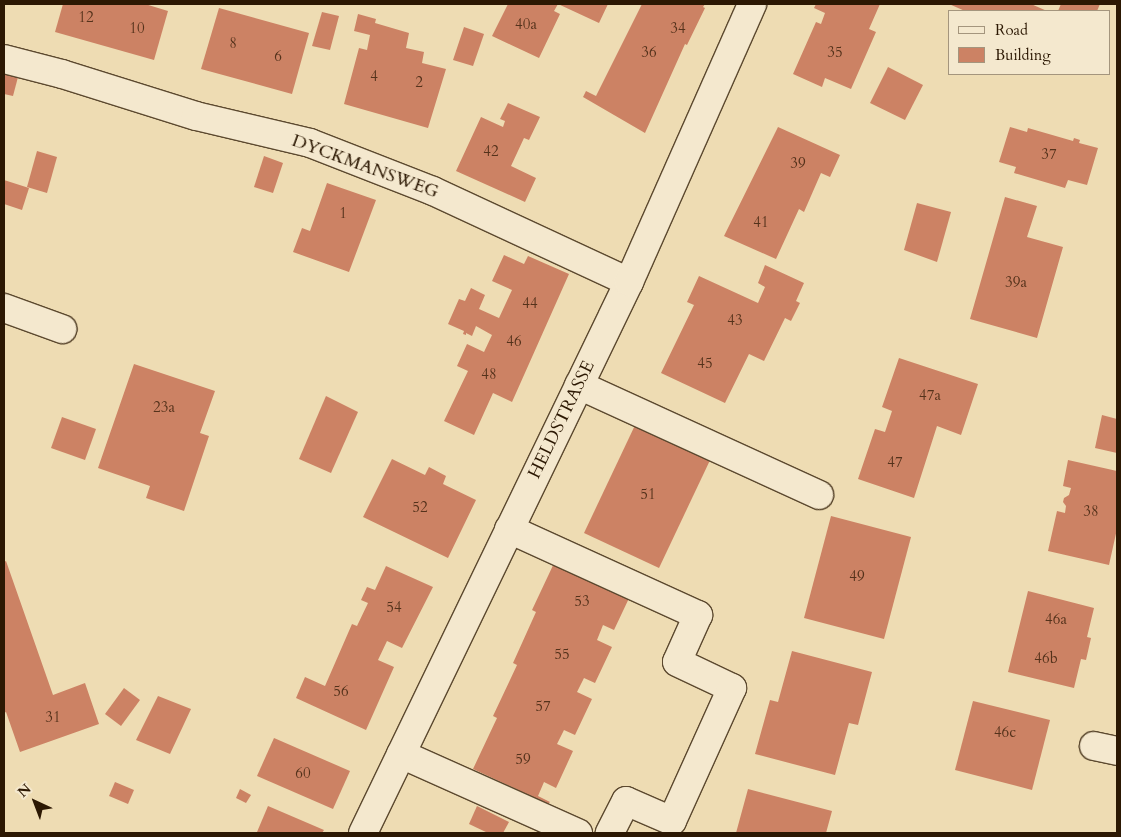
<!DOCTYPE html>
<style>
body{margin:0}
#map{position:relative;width:1121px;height:837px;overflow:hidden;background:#eedcb3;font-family:Cardo,serif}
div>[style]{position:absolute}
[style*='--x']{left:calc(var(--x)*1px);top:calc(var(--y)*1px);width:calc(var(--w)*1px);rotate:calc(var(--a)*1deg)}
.building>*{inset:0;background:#cc8264}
.roads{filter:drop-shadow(1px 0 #5c492f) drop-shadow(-1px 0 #5c492f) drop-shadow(0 1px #5c492f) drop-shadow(0 -1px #5c492f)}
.minor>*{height:28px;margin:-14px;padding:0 14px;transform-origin:14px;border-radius:14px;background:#f4e8ce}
span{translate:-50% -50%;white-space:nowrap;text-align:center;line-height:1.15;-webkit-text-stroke:5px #f4e8ce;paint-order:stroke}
.number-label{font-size:15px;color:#54321b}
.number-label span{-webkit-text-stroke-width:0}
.street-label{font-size:18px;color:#2c1803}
.frame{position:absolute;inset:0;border:5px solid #2c1803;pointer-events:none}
.legend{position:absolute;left:948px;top:10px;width:162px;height:65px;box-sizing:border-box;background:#f4e8ce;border:1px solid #a4957d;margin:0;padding:6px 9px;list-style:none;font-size:15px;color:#2c1803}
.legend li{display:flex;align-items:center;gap:10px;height:25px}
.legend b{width:25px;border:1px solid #a4957d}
.north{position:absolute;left:10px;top:777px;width:50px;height:50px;-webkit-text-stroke:4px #f4e8ce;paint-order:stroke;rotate:317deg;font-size:14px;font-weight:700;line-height:20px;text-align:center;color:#2c1803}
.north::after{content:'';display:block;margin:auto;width:18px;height:22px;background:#2c1803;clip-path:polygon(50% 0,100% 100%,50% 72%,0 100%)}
</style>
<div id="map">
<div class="building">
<i style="clip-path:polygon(63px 4px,145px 4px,168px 11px,154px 60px,55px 32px)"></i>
<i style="clip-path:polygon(508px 4px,608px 4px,599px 23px,558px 4px,554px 11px,560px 14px,539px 58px,492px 36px)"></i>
<i style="clip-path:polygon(642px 4px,705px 4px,703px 7px,705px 8px,687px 45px,685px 44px,645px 133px,583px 97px,586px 91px,596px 96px)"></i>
<i style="clip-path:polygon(816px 4px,880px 4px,869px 29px,876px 32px,851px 89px,825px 78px,822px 87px,793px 74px,816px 22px,821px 24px,825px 13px,814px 8px)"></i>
<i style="clip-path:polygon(949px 4px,1031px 4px,1047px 11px,965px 11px)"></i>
<i style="clip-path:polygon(1061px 4px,1100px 4px,1097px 11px,1058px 11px)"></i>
<i style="clip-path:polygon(219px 8px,309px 33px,292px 94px,201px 69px)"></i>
<i style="clip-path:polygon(322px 12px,339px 16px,330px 50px,312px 46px)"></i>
<i style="clip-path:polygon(358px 14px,376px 19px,375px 23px,409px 33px,406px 48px,424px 52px,422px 63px,446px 69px,428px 128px,344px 104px,359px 48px,367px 50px,370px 35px,354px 31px)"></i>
<i style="clip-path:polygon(464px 27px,484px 34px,473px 66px,453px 60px)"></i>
<i style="clip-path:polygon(888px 67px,923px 85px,905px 120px,870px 103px)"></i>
<i style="clip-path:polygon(4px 73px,18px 77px,13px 96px,4px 94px)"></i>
<i style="clip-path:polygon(508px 103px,540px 117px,529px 140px,524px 138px,511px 166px,536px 178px,525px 202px,456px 171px,481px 117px,503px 127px,505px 121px,500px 119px)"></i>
<i style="clip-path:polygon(778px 127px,840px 155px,830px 177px,821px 173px,804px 212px,799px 209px,776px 259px,724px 236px)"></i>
<i style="clip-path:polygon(1010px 127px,1027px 132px,1028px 128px,1073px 141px,1074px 138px,1080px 140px,1079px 143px,1098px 148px,1087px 185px,1068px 180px,1065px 188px,1014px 173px,1016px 167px,999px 162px)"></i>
<i style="clip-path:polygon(37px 151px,57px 157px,47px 193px,27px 187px)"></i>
<i style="clip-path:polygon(264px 156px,283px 163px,273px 193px,254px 187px)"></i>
<i style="clip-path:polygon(4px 180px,29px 188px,22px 210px,4px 204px)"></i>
<i style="clip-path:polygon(327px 183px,376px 200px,349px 272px,293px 252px,302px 228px,310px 231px)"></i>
<i style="clip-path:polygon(1005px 197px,1037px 206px,1027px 237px,1063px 247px,1037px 338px,970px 319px)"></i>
<i style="clip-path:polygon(917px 203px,951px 212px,937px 262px,904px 250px)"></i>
<i style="clip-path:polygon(504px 255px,524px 264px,528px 256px,569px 274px,512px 402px,493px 393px,474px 435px,444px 421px,468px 371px,457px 366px,467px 344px,484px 352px,492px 335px,476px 326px,472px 336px,466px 333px,466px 335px,463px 334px,464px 331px,448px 324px,459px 299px,465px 301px,471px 288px,485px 295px,479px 309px,499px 318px,512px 290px,492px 281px)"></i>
<i style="clip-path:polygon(765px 265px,804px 283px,796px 301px,800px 303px,791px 321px,785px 318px,764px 361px,749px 354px,725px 403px,661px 373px,694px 305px,687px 302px,699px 276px,758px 303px,765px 287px,758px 283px)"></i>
<i style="clip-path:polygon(899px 358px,978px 384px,961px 435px,937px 426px,914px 498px,858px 479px,875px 429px,885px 432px,892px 411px,882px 407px)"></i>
<i style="clip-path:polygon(134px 364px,215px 391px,200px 433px,209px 436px,184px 511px,146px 498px,150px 486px,98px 468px)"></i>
<i style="clip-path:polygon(326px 396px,358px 412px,331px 473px,299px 459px)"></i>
<i style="clip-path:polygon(1102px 415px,1117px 419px,1117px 453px,1095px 448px)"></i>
<i style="clip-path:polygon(62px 417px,96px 429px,85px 460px,51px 448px)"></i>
<i style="clip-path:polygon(637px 421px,712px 456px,659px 568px,584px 533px)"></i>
<i style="clip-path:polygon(392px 459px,425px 475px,429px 467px,446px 476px,443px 484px,476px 500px,448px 558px,363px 517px)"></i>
<i style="clip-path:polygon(1068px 460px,1117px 471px,1117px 529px,1109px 565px,1048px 551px,1057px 511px,1065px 513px,1066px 506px,1063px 502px,1064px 498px,1069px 495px,1071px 488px,1063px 486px)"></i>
<i style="clip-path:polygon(831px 516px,911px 537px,884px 639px,804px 618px)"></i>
<i style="clip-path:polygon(556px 559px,631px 594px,614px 630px,603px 625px,597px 640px,612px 647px,595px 683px,584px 678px,577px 692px,592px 699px,575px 735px,564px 730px,557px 744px,573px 751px,556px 788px,544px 782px,538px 796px,550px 802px,548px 804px,473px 769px,497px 718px,493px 716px,517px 665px,513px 663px,536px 612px,532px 610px)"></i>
<i style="clip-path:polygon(6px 561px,53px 695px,85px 683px,99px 724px,20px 752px,6px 712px,4px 713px,4px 562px)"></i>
<i style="clip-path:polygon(386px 566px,433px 587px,402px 648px,387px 641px,378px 660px,394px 667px,366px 730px,296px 698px,305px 677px,325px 686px,352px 624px,357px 626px,368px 603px,361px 600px,367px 587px,375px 590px)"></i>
<i style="clip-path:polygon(1028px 591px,1094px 608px,1087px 637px,1091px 638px,1086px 660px,1081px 659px,1074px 688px,1008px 672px)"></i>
<i style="clip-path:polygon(792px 651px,872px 672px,858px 725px,849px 723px,835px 775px,755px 754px,770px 700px,778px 702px)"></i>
<i style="clip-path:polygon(124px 688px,140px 700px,121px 726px,105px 714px)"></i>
<i style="clip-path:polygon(158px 696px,191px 709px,170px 754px,136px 740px)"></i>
<i style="clip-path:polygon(973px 701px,1050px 720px,1032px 790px,955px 770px)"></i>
<i style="clip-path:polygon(274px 738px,350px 771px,333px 809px,257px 776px)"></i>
<i style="clip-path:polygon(115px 782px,134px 790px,128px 804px,109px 796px)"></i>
<i style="clip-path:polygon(240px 789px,251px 795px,246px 803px,236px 798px)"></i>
<i style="clip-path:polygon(748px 789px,832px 811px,826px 833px,736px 833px)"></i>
<i style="clip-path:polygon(268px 806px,324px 830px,322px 833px,257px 832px)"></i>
<i style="clip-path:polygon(477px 806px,509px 822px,503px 833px,488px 833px,469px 824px)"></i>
</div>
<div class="roads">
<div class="minor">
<i style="--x:4;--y:59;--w:60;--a:14.5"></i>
<i style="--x:62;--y:74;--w:140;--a:17.4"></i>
<i style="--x:196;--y:116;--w:117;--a:13.3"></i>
<i style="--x:310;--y:143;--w:132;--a:21.3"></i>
<i style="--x:433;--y:191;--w:216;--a:24.9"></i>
<i style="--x:4;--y:308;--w:62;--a:19.9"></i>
<i style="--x:579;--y:385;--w:264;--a:24.6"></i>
<i style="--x:509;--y:529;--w:208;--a:24.5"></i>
<i style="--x:698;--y:615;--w:51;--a:114.1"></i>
<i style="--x:677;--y:662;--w:61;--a:25.3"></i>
<i style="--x:732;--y:688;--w:146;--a:114.3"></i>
<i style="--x:672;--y:821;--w:50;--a:-156.5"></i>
<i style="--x:626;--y:801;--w:36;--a:117"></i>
<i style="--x:1094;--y:746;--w:24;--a:12"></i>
<i style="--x:401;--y:754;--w:194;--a:24.1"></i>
<i style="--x:363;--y:833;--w:612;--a:-64.23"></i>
<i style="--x:629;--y:282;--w:304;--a:-66.1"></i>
</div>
</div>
<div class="number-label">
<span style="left:86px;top:18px">12</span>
<span style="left:526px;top:25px">40a</span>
<span style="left:137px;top:29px">10</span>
<span style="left:678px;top:29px">34</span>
<span style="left:233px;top:44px">8</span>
<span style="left:649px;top:53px">36</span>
<span style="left:835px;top:53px">35</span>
<span style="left:278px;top:57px">6</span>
<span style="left:374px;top:77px">4</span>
<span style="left:419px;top:83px">2</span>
<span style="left:491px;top:152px">42</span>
<span style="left:1049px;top:155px">37</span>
<span style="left:798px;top:164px">39</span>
<span style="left:343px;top:214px">1</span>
<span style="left:761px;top:223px">41</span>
<span style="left:1016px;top:283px">39a</span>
<span style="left:530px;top:304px">44</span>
<span style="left:735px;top:321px">43</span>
<span style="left:514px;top:342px">46</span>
<span style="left:705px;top:364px">45</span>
<span style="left:489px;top:375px">48</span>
<span style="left:930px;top:396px">47a</span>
<span style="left:164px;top:408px">23a</span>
<span style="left:895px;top:463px">47</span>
<span style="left:648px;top:495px">51</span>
<span style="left:420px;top:508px">52</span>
<span style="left:1091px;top:512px">38</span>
<span style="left:857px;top:577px">49</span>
<span style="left:582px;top:602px">53</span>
<span style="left:394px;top:608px">54</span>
<span style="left:1056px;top:620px">46a</span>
<span style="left:562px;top:655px">55</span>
<span style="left:1046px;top:659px">46b</span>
<span style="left:341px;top:692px">56</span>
<span style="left:543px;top:707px">57</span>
<span style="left:53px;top:718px">31</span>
<span style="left:1005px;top:733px">46c</span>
<span style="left:523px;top:760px">59</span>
<span style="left:303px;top:774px">60</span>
</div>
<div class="street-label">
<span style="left:365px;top:167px;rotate:20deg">DYCKMANSWEG</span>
<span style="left:562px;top:420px;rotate:-64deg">HELDSTRASSE</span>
</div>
<div class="frame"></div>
<ul class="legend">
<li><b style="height:6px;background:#f4e8ce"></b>Road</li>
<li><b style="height:14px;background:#cc8264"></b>Building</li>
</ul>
<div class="north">N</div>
</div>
